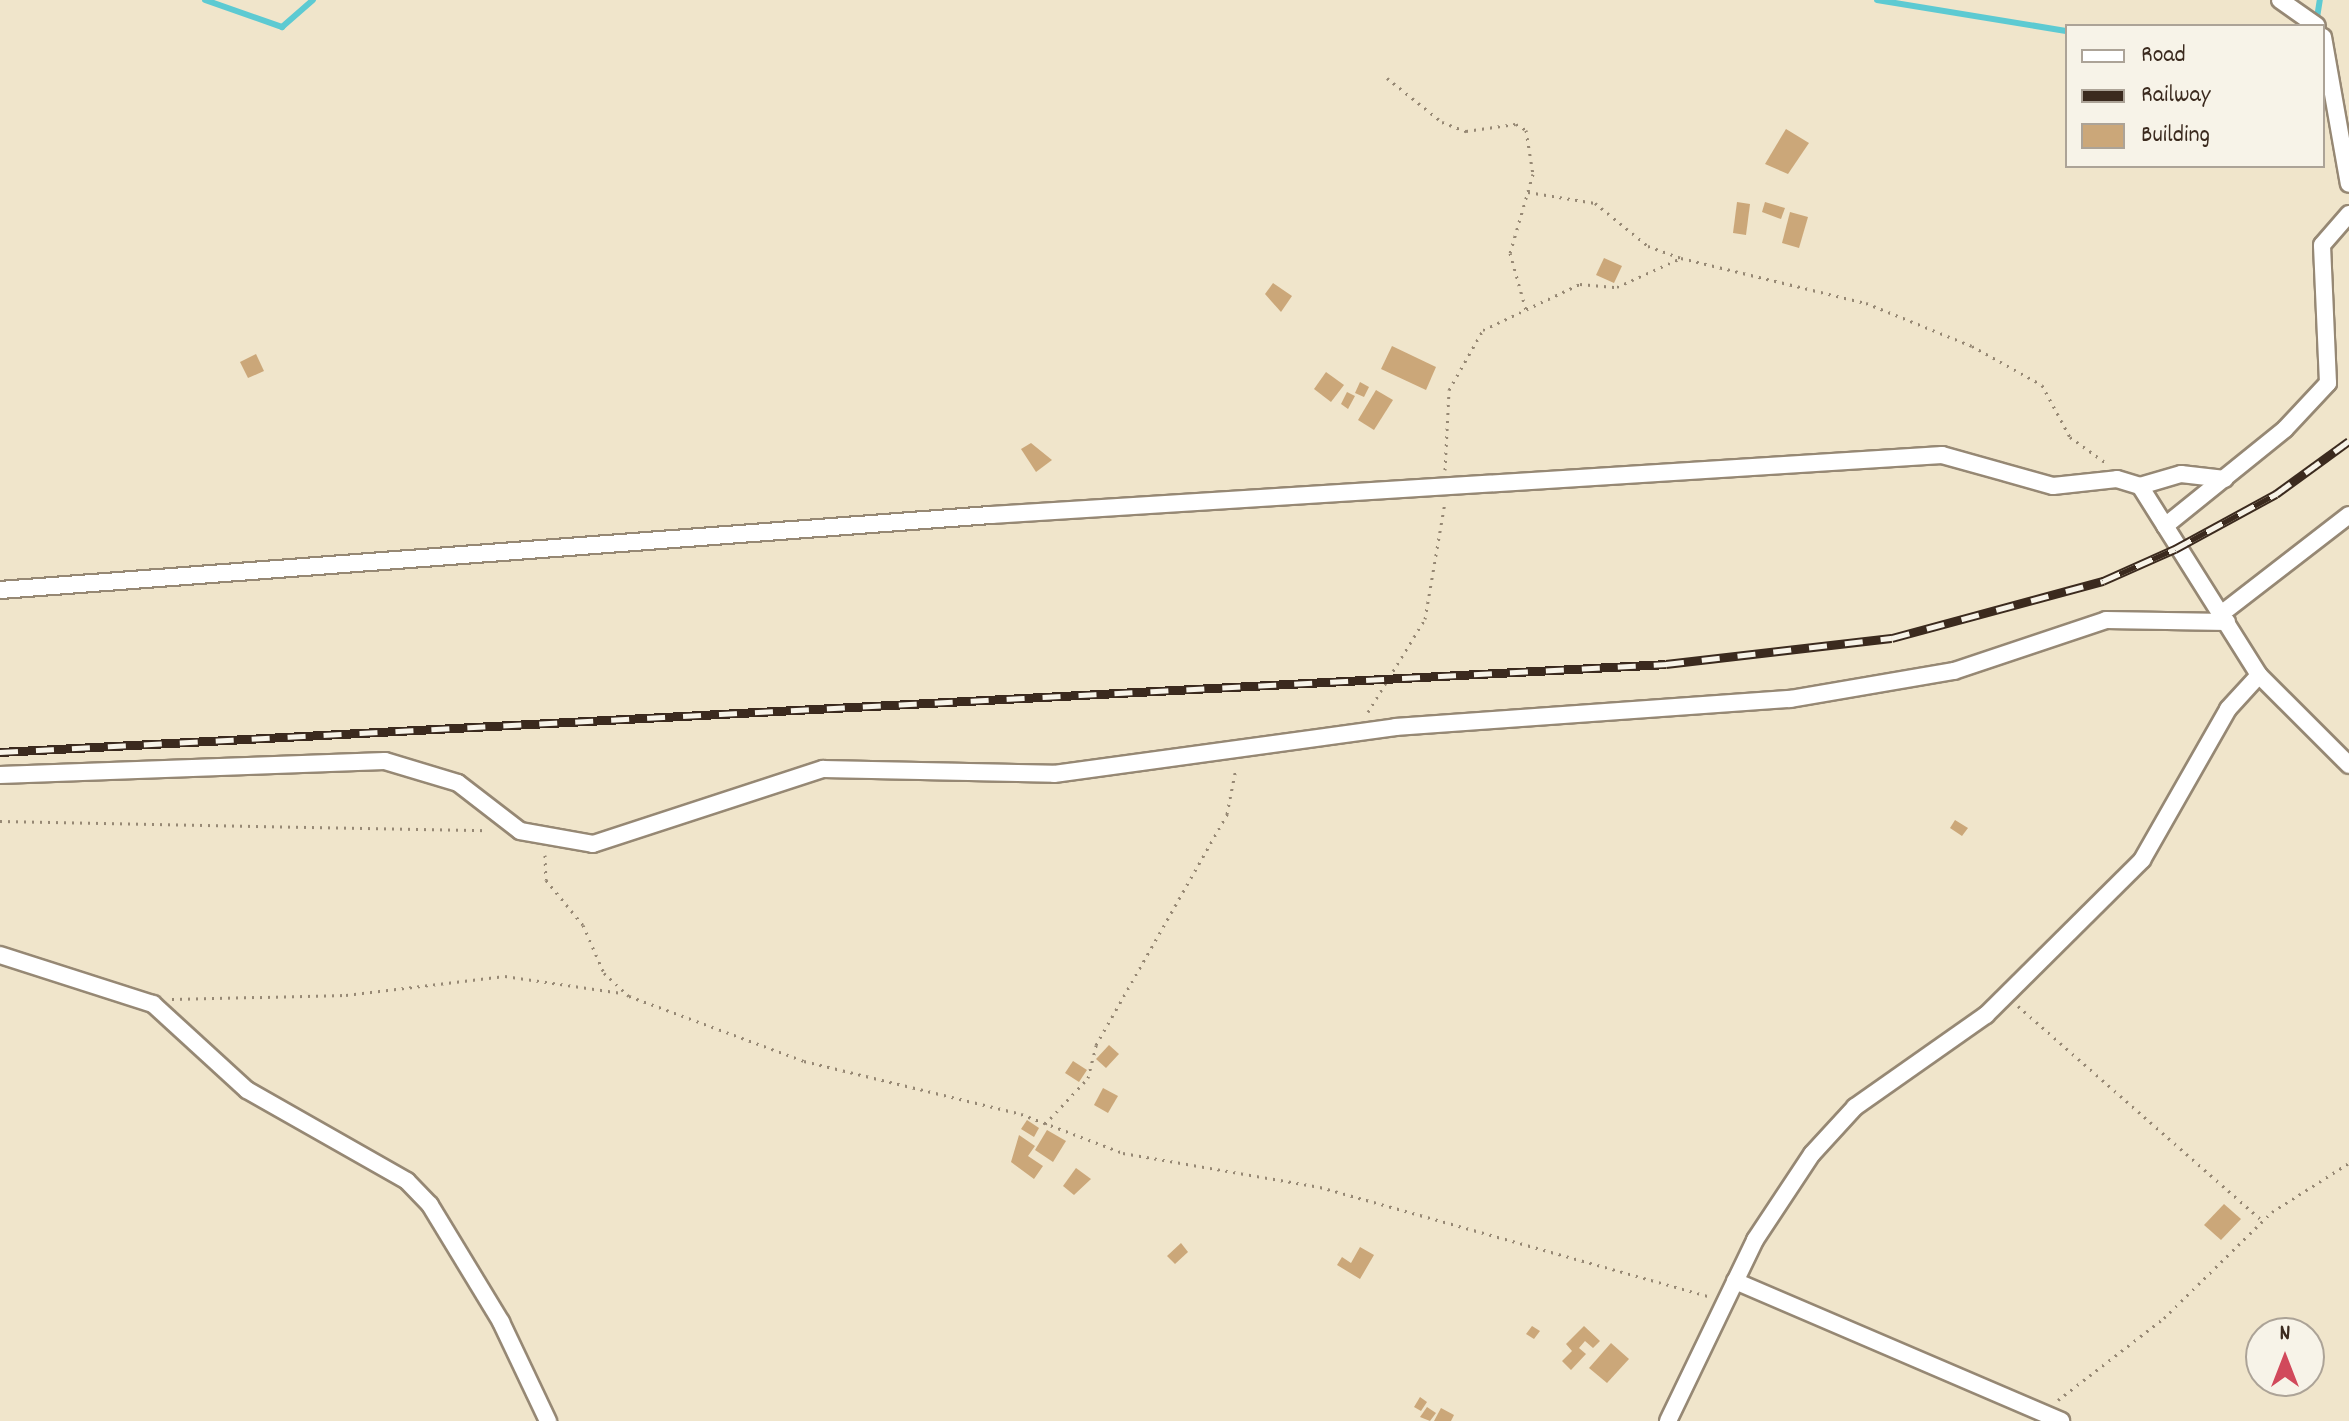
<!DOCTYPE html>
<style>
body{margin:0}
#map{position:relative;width:2349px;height:1421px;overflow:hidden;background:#f0e5cb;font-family:Dekko,sans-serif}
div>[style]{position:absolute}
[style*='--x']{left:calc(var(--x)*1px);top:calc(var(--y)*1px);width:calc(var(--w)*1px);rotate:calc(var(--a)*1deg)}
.stream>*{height:6px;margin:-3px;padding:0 3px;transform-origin:3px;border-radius:3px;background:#5dcad2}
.building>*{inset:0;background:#cba779}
.path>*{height:3px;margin-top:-1.5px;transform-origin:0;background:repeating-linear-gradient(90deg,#968874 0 2px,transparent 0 8px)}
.roads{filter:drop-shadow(2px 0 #968874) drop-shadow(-2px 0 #968874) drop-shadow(0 2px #968874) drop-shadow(0 -2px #968874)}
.street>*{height:16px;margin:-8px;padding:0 8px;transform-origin:8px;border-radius:8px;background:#fff}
.rail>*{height:9px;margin-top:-4.5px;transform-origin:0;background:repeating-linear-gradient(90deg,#f7f3e8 0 18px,#3b2a1e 0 36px);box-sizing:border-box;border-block:2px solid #3b2a1e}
span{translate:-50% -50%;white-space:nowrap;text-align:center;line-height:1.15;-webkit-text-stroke:6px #f7f3e8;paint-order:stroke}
.legend{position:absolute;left:2065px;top:24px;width:260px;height:144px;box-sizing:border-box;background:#f7f3e8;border:2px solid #aca397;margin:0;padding:10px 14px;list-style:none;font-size:24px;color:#3b2a1e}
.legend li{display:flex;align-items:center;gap:16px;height:40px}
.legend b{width:40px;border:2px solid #aca397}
.north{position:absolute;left:2245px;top:1317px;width:80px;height:80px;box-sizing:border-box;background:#f7f3e8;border:2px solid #aca397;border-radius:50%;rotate:0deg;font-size:22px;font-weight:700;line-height:32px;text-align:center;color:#3b2a1e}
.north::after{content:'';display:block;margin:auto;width:28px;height:36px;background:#d1495b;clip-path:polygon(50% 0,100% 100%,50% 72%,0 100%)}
</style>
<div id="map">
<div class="stream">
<i style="--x:205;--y:0;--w:82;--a:19.3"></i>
<i style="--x:282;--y:27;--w:41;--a:-41.1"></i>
<i style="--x:1877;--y:0;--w:193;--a:9.3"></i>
<i style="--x:2316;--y:24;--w:24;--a:-81"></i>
</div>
<div class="building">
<i style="clip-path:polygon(1786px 129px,1809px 143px,1788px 174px,1765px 164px)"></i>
<i style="clip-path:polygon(1737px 202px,1750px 204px,1746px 235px,1733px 233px)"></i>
<i style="clip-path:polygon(1765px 202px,1785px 208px,1781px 219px,1762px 212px)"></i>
<i style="clip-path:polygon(1790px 212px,1808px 217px,1799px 248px,1782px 243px)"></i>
<i style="clip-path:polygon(1604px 258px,1622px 266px,1614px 283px,1596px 275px)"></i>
<i style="clip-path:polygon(1273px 283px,1292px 296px,1281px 312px,1265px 294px)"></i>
<i style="clip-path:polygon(1392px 346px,1436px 367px,1426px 390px,1381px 369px)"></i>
<i style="clip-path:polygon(256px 354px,264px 371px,248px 378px,240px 362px)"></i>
<i style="clip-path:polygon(1326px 372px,1344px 385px,1331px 402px,1314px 389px)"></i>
<i style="clip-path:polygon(1360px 382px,1369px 387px,1364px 397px,1355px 393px)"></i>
<i style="clip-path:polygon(1376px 390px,1393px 400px,1374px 430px,1358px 420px)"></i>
<i style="clip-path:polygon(1347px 392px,1355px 396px,1348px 409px,1341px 404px)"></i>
<i style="clip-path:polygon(1031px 443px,1052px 460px,1036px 472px,1021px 449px)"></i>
<i style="clip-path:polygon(1955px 820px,1968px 828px,1962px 836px,1950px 828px)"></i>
<i style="clip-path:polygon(1109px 1045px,1119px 1054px,1106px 1068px,1096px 1059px)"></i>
<i style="clip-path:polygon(1073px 1061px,1087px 1070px,1079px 1082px,1065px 1073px)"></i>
<i style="clip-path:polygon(1103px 1088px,1118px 1096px,1108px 1113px,1094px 1105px)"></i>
<i style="clip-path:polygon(1027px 1120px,1039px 1128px,1034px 1137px,1021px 1129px)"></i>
<i style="clip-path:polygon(1047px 1130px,1066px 1141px,1053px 1162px,1035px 1150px)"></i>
<i style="clip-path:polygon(1019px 1135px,1035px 1146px,1028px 1156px,1043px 1166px,1034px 1179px,1011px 1162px)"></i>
<i style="clip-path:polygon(1076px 1168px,1091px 1179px,1074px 1195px,1063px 1186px)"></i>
<i style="clip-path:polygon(2224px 1204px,2241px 1219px,2221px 1240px,2204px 1225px)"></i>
<i style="clip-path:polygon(1181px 1243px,1188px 1252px,1175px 1264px,1167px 1256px)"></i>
<i style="clip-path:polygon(1360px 1247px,1374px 1255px,1360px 1279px,1337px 1265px,1342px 1257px,1351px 1263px)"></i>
<i style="clip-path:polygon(1532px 1326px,1540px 1331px,1534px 1339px,1526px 1334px)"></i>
<i style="clip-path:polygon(1584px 1326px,1600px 1341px,1593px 1348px,1585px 1341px,1579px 1348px,1586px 1354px,1571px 1370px,1562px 1361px,1572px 1351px,1566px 1344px)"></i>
<i style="clip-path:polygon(1611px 1343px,1629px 1359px,1607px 1383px,1589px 1368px)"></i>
<i style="clip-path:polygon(1420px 1397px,1427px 1402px,1421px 1411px,1414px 1407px)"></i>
<i style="clip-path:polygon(1427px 1407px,1436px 1413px,1430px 1421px,1420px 1417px)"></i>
<i style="clip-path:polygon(1441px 1408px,1454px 1415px,1451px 1421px,1434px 1421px)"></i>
</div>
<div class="path">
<i style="--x:1387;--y:78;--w:70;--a:38.7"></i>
<i style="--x:1442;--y:122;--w:26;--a:21"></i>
<i style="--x:1466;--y:131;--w:50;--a:-8"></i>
<i style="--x:1516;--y:124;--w:12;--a:31"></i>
<i style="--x:1526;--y:130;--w:45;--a:81"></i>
<i style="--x:1533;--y:174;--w:82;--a:106.2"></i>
<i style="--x:1510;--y:253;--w:59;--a:74.3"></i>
<i style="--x:1528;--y:192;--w:68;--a:9.3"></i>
<i style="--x:1595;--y:203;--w:68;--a:39.1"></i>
<i style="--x:1648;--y:246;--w:35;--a:20"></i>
<i style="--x:1445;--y:470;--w:80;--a:-87.1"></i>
<i style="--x:1449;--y:390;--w:69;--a:-60.5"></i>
<i style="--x:1483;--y:330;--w:107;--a:-25.4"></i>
<i style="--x:1580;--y:284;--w:37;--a:5"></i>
<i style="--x:1617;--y:287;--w:70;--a:-24.4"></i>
<i style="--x:1681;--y:258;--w:190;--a:13.7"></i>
<i style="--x:1866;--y:303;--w:114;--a:22.1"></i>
<i style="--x:1972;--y:346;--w:80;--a:29.1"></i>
<i style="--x:2042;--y:385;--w:59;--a:61.7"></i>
<i style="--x:2070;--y:437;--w:44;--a:35.8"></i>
<i style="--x:1368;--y:712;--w:109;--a:-58.5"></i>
<i style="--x:1425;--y:619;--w:119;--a:-80.3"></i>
<i style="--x:0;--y:821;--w:488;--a:1.1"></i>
<i style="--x:545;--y:855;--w:25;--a:88"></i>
<i style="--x:546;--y:880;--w:58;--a:50.6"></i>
<i style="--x:583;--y:925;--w:52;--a:66.4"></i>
<i style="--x:604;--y:973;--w:34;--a:43"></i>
<i style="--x:629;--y:996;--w:187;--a:20.4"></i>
<i style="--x:804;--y:1061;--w:223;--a:13.7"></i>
<i style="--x:1021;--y:1114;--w:109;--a:20.9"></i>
<i style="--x:1123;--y:1153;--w:200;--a:9.8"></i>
<i style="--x:1320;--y:1187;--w:406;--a:15.7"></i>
<i style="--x:172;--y:999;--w:174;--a:-1.3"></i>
<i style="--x:346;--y:995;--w:160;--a:-6.8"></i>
<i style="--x:505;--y:976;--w:118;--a:8.3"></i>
<i style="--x:2018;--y:1006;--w:325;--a:41.3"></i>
<i style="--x:1045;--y:1124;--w:63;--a:-46.9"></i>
<i style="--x:1088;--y:1078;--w:34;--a:-76"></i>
<i style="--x:1096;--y:1045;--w:266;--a:-60.4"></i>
<i style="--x:1227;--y:814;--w:47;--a:-78.9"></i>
<i style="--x:2058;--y:1400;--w:134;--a:-37.7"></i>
<i style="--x:2164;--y:1318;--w:151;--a:-44.5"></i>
<i style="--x:2272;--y:1212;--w:91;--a:-32.5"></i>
</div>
<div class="roads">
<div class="street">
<i style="--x:2280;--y:0;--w:45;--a:35.1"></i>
<i style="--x:2323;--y:37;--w:149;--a:80"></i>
<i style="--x:2140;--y:486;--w:43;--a:-16.3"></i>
<i style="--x:2181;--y:474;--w:44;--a:6.5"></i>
<i style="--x:2165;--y:526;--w:154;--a:-38.9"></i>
<i style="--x:2285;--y:429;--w:63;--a:-46.9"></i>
<i style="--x:2328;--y:383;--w:138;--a:-92.5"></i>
<i style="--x:2322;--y:245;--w:41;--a:-48.9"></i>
<i style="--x:0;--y:590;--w:994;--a:-4.33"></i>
<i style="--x:991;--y:515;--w:953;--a:-3.61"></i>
<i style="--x:1942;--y:455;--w:115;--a:15.6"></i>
<i style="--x:2053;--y:486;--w:64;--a:-6.2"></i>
<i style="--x:2117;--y:479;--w:24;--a:17"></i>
<i style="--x:2140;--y:486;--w:223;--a:57.8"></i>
<i style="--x:2259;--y:675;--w:127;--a:45"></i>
<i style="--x:2221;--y:614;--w:162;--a:-37.7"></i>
<i style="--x:0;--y:775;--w:385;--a:-2.1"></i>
<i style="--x:385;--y:761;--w:76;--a:16.8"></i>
<i style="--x:458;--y:783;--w:78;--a:37.7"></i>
<i style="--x:520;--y:831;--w:74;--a:10.1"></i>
<i style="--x:593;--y:844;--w:242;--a:-18.1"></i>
<i style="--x:823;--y:769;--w:231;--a:1.2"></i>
<i style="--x:1054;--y:774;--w:345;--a:-7.8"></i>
<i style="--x:1396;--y:727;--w:395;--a:-4.1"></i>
<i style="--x:1790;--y:699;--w:166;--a:-9.7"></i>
<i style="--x:1954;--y:671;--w:160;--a:-18.5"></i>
<i style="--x:2106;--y:620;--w:121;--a:0.9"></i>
<i style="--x:0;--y:955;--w:161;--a:17.8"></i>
<i style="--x:153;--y:1004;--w:127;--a:42.5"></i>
<i style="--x:247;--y:1090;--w:184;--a:29.6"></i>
<i style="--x:407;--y:1181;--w:33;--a:46"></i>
<i style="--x:430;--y:1205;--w:137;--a:58.7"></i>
<i style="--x:501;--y:1322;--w:110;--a:64.6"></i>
<i style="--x:1735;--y:1281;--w:355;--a:23.2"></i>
<i style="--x:1668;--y:1421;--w:201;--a:-64.3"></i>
<i style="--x:1755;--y:1240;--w:103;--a:-56.5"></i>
<i style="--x:1812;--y:1154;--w:64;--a:-47.5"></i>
<i style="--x:1855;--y:1107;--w:160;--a:-35.1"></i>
<i style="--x:1986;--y:1015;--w:220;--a:-44.8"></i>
<i style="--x:2142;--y:860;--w:174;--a:-60.3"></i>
<i style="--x:2228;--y:709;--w:46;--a:-47.6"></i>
</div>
</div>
<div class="rail">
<i style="--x:0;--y:752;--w:1668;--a:-3.02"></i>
<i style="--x:1666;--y:664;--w:227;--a:-6.6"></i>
<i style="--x:1892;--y:638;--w:219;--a:-15.1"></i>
<i style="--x:2103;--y:581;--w:79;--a:-24"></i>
<i style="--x:2175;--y:549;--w:115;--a:-28.6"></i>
<i style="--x:2276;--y:494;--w:90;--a:-36"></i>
</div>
<ul class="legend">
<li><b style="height:10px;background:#fff"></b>Road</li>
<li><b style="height:10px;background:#3b2a1e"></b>Railway</li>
<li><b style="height:22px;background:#cba779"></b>Building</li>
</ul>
<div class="north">N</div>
</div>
